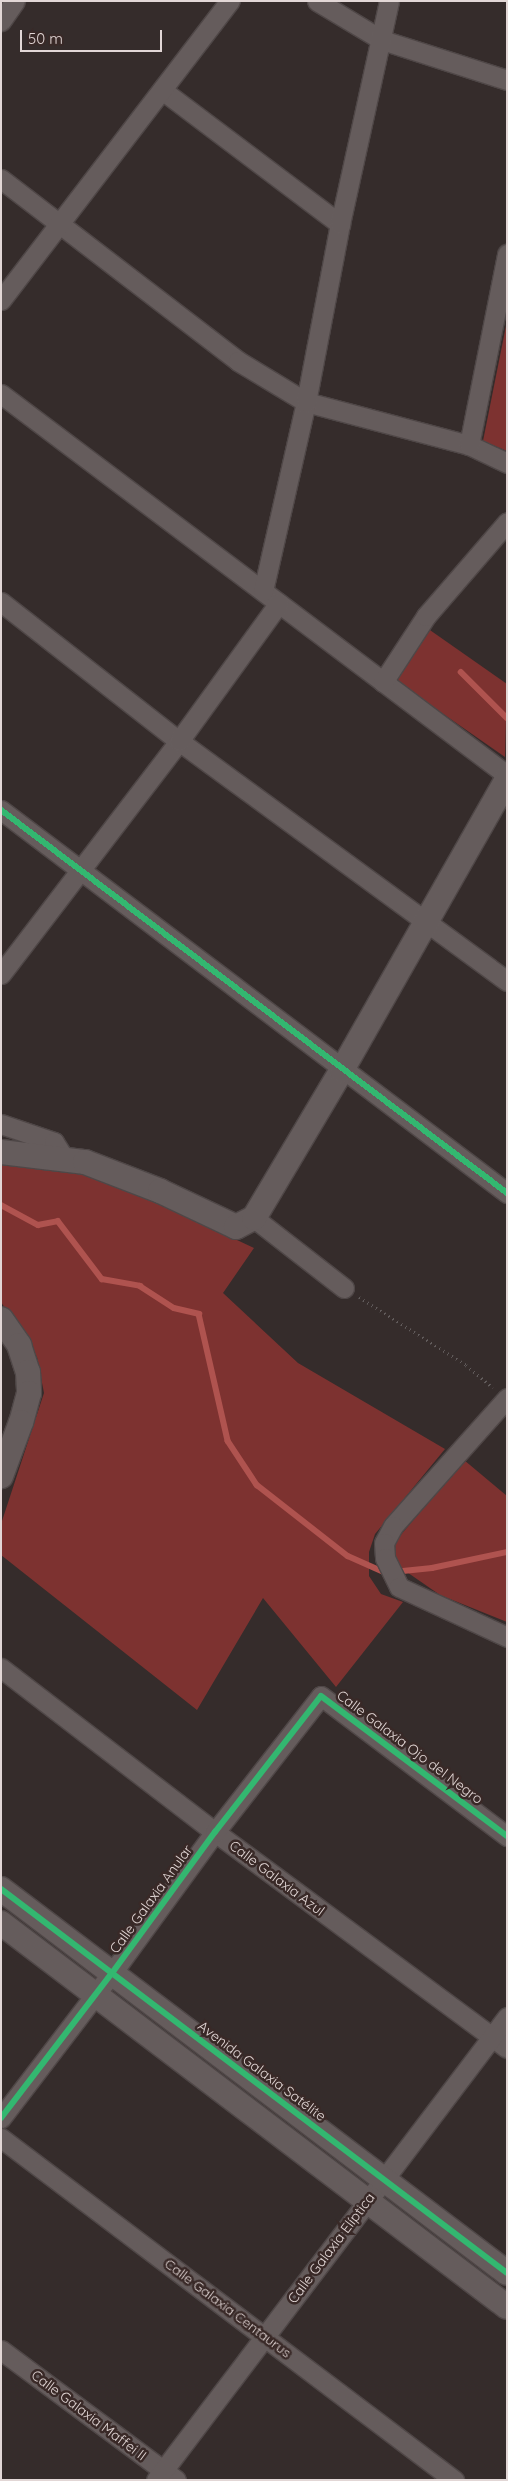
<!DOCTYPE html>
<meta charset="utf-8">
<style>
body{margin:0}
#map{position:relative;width:508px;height:2481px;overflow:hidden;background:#352c2b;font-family:Quicksand,sans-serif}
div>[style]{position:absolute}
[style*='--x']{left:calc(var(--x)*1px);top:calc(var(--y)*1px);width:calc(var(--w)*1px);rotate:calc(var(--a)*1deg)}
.green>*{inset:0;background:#7d3230}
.stream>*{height:5.5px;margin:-2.75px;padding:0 2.75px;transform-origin:2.75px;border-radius:2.75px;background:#af534f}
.path>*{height:3px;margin-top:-1.5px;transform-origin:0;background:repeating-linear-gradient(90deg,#615b5b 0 1px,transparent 0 5px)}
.roads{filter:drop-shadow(1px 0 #4f4747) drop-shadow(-1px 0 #4f4747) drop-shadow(0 1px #4f4747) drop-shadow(0 -1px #4f4747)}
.minor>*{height:19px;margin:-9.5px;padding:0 9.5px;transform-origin:9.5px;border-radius:9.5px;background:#655c5c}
.tertiary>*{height:24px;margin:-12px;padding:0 12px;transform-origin:12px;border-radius:12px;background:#655c5c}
.cycleway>*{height:6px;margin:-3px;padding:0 3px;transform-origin:3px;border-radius:3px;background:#33b770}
span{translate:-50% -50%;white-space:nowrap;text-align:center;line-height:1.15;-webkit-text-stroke:5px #392927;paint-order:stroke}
.street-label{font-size:14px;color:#e2d7d6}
.frame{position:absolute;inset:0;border:2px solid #e2d7d6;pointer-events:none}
.scale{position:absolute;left:20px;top:30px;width:142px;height:22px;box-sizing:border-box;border:2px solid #e2d7d6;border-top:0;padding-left:6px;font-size:15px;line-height:18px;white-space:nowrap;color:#e2d7d6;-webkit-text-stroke:4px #392927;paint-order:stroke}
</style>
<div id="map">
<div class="green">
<i style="clip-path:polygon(507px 321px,507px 451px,483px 441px)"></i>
<i style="clip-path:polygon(427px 628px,507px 684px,505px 757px,393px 679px)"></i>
<i style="clip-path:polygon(1px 1161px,90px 1171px,254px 1248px,223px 1293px,298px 1363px,445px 1449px,375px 1534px,369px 1552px,369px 1576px,381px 1594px,403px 1602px,336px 1687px,263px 1598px,197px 1710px,1px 1555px,1px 1524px,44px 1393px,37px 1357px,1px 1302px)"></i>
<i style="clip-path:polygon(464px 1460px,507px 1496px,507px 1622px,440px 1595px,401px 1568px,395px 1558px,394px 1543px)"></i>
</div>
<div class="stream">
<i style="--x:461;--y:672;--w:65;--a:45"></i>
<i style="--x:1;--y:1205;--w:42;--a:28.4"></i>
<i style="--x:38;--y:1225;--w:20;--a:-11"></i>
<i style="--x:58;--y:1221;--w:73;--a:52.8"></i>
<i style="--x:102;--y:1279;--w:39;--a:10"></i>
<i style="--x:140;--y:1286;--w:40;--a:32.9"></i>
<i style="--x:174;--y:1308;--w:26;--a:13"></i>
<i style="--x:199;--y:1314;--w:130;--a:77.1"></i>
<i style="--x:228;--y:1441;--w:53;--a:56.6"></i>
<i style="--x:257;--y:1485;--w:115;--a:38"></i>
<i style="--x:348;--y:1556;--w:42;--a:24.1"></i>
<i style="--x:403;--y:1571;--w:29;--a:-6"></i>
<i style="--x:432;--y:1568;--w:77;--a:-12"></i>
</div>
<div class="path">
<i style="--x:359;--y:1297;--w:127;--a:32.4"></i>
<i style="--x:466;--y:1365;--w:35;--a:40"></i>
</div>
<div class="roads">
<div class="minor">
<i style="--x:317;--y:1;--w:76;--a:31"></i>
<i style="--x:382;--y:40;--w:131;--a:17.7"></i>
<i style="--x:1;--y:21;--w:24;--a:-55"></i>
<i style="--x:162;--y:90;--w:223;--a:37"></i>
<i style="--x:1;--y:179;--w:299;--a:37.5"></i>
<i style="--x:238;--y:361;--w:79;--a:31.1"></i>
<i style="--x:306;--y:402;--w:169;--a:14.8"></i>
<i style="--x:469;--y:445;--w:42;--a:25.3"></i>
<i style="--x:1;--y:300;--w:377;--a:-52.6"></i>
<i style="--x:1;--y:394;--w:633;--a:36.98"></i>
<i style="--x:469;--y:445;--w:195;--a:-78.7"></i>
<i style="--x:263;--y:591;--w:194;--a:-77.2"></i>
<i style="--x:306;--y:402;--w:181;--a:-79.2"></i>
<i style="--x:340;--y:224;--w:228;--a:-77.6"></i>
<i style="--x:1;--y:602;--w:226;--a:38"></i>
<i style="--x:179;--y:741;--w:406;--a:36.2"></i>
<i style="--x:383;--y:682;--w:79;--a:-56.9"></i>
<i style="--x:426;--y:616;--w:124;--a:-49.2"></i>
<i style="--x:1;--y:810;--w:635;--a:37.12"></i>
<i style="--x:1;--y:974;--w:293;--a:-52.6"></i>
<i style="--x:179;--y:741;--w:170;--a:-54.1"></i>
<i style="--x:1;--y:1124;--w:56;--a:18.8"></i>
<i style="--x:54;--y:1142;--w:19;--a:58"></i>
<i style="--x:254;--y:1218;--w:114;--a:37.9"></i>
<i style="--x:507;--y:1398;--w:171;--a:131.7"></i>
<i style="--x:393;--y:1526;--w:19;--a:118"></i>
<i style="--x:384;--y:1543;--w:15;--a:86"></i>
<i style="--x:385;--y:1558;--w:32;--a:64"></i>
<i style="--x:399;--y:1587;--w:119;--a:24.8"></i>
<i style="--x:1;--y:1668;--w:270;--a:37.5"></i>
<i style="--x:215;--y:1832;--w:363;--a:36.5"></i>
<i style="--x:1;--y:2118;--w:183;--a:-52.6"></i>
<i style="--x:112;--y:1973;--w:175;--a:-53.9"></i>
<i style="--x:215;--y:1832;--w:172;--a:-52.1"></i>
<i style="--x:321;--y:1696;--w:233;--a:37"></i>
<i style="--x:1;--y:2138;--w:568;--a:37.05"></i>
<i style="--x:1;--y:2350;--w:218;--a:36.6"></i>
<i style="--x:156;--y:2480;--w:581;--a:-52.83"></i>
</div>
<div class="tertiary">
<i style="--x:1;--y:1152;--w:85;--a:6.8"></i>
<i style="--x:85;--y:1162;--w:80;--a:21.1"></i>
<i style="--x:160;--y:1191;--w:84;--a:25.3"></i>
<i style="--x:236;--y:1227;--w:20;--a:-27"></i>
<i style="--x:254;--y:1218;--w:172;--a:-59.3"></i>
<i style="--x:342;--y:1070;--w:335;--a:-60.4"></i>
<i style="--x:1;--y:1319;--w:32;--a:55"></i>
<i style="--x:19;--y:1345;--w:28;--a:72"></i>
<i style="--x:28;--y:1372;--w:21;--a:87"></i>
<i style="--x:29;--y:1393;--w:30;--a:105"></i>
<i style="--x:21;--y:1422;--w:58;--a:110.3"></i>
<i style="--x:1;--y:1889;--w:635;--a:37.19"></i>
<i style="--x:1;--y:1923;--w:635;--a:37.19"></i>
</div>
</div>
<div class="cycleway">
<i style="--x:1;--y:810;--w:635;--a:37.12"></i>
<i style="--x:1;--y:1889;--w:635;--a:37.19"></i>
<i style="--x:1;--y:2118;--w:183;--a:-52.6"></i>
<i style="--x:112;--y:1973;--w:175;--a:-53.9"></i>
<i style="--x:215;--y:1832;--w:172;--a:-52.1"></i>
<i style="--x:321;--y:1696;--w:233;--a:37"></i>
</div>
<div class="street-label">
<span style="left:410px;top:1747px;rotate:37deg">Calle Galaxia Ojo del Negro</span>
<span style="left:277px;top:1878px;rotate:37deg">Calle Galaxia Azul</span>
<span style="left:151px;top:1899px;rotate:-54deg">Calle Galaxia Anular</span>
<span style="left:262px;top:2071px;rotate:37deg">Avenida Galaxia Satélite</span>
<span style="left:331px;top:2248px;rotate:-53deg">Calle Galaxia Elíptica</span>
<span style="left:228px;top:2308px;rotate:37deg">Calle Galaxia Centaurus</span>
<span style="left:89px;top:2415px;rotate:37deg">Calle Galaxia Maffei II</span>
</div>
<div class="frame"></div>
<div class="scale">50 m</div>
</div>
